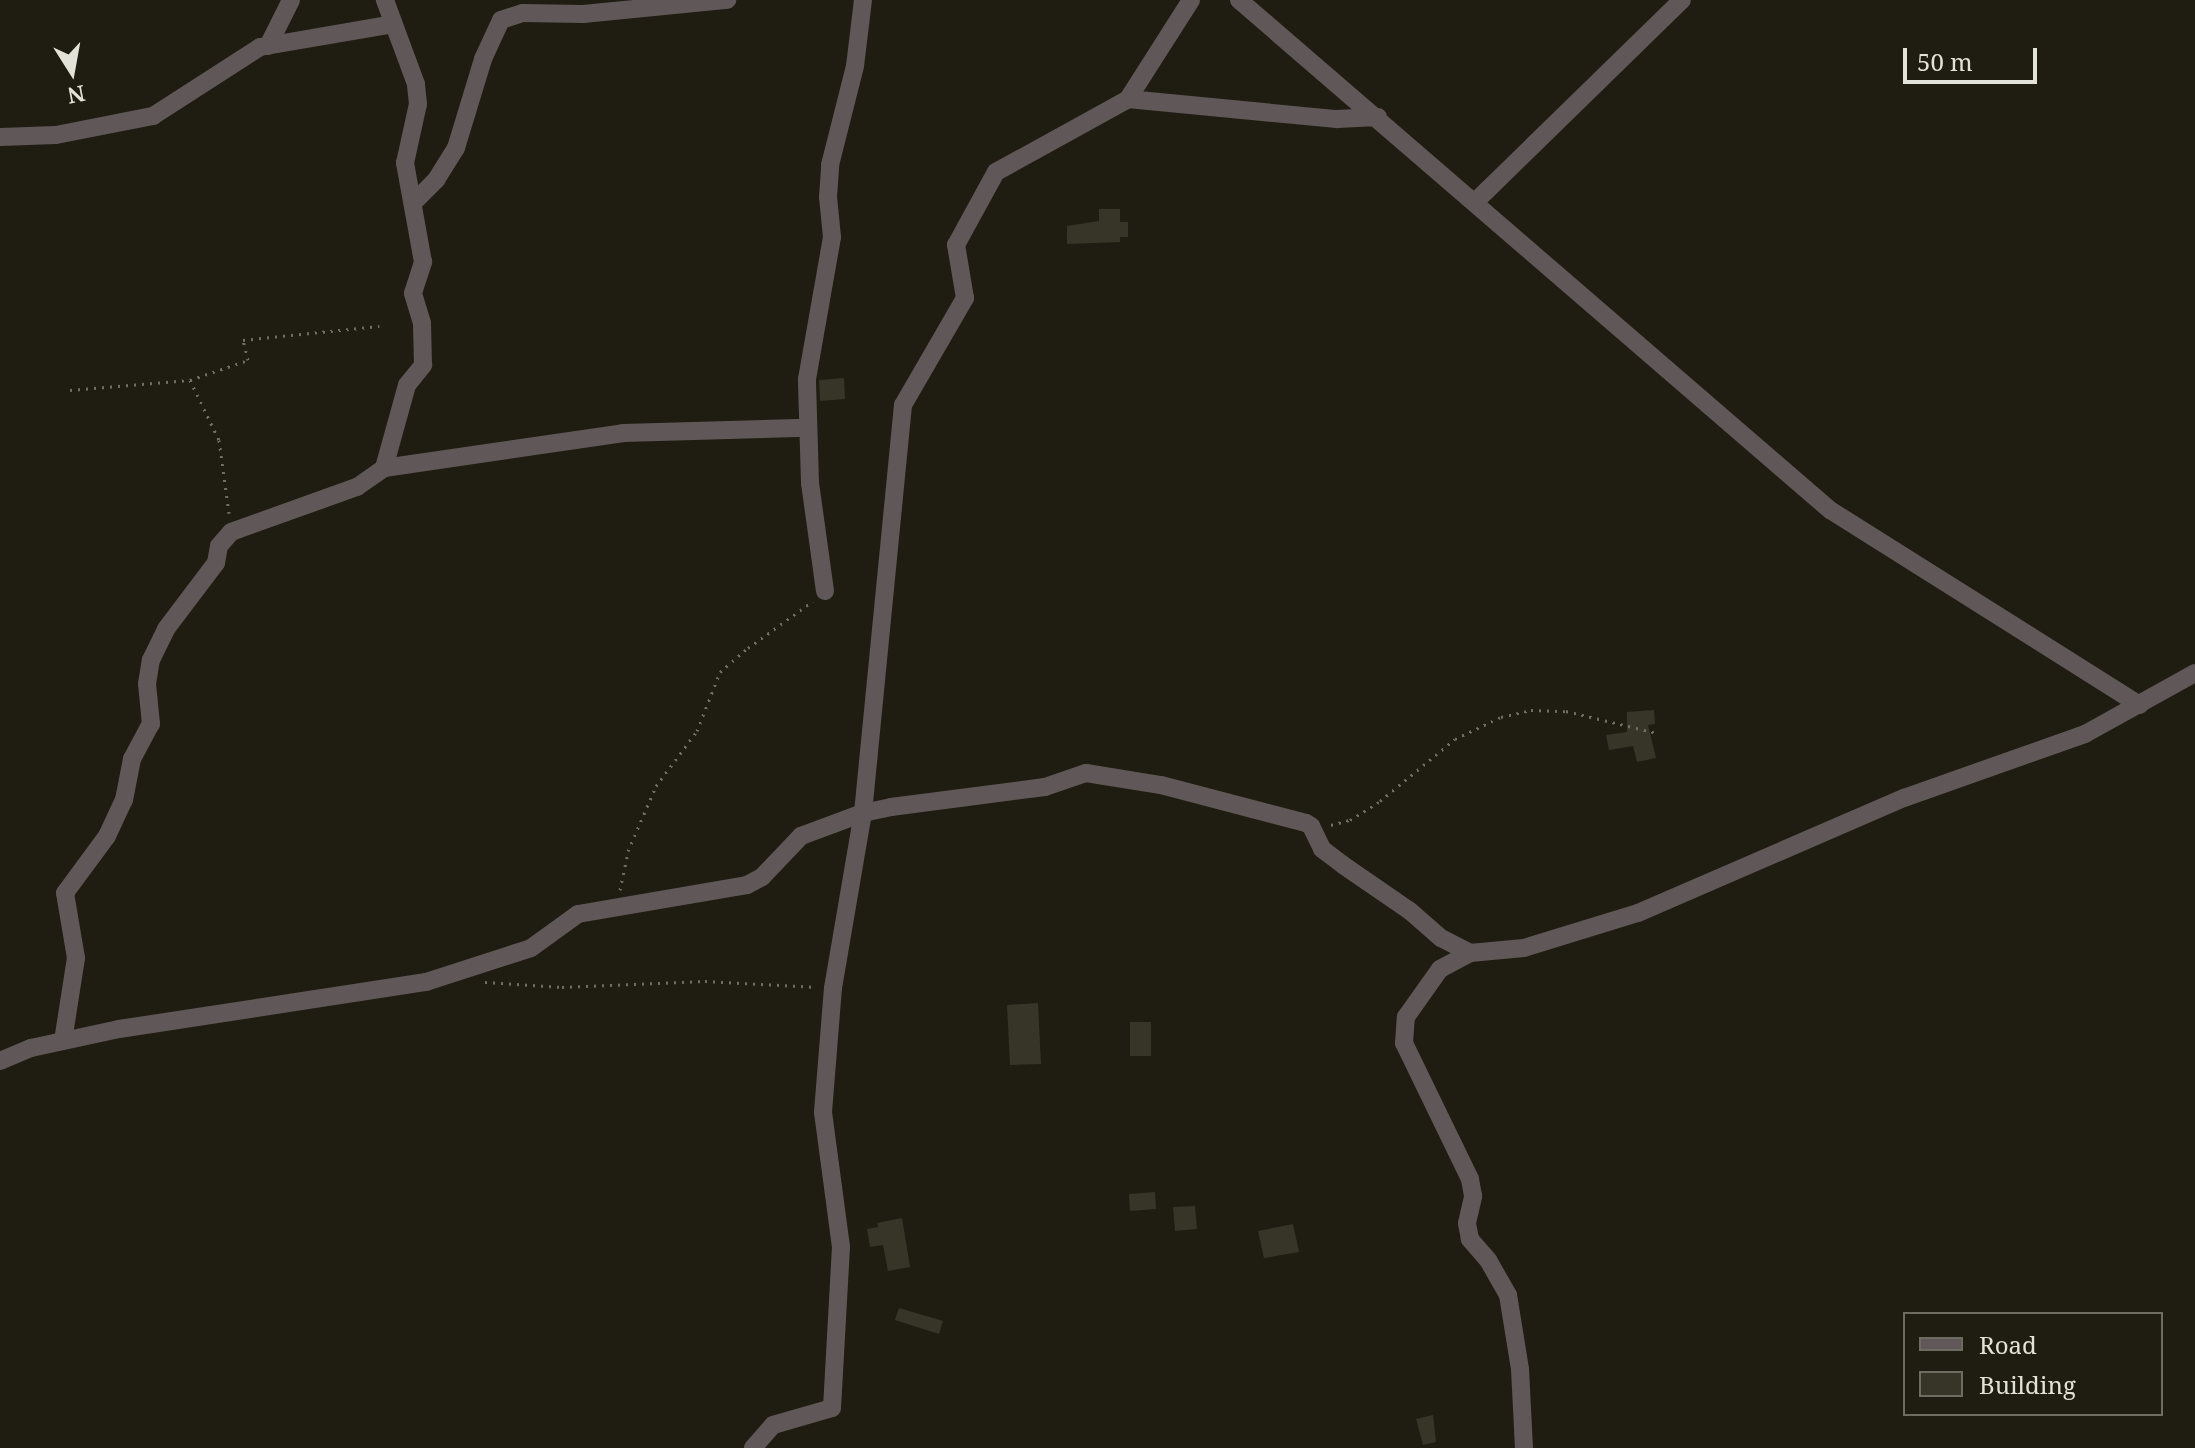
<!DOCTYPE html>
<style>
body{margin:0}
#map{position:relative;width:2195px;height:1448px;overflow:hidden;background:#1f1d11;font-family:"Noto Serif",serif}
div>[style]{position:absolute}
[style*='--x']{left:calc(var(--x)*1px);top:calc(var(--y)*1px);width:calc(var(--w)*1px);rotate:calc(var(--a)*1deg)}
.building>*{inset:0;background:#373527}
.path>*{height:3px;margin-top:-1.5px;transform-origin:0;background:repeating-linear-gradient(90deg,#706e63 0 2px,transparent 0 8px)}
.minor>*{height:18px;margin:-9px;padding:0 9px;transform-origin:9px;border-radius:9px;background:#605858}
span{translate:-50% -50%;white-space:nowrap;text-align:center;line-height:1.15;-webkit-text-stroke:6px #1f1d11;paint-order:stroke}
.legend{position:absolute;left:1903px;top:1312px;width:260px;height:104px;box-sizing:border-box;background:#1f1d11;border:2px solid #6d6c61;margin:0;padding:10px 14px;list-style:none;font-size:24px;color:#e3e2d9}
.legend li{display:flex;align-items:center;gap:16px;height:40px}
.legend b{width:40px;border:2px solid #6d6c61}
.north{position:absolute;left:32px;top:32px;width:80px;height:80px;-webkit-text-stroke:6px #1f1d11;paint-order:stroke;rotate:169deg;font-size:22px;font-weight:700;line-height:32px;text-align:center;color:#e3e2d9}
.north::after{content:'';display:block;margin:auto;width:28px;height:36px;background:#e3e2d9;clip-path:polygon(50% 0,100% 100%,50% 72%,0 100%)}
.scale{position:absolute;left:1903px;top:48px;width:134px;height:36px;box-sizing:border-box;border:4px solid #e3e2d9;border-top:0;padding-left:10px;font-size:24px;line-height:28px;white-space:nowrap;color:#e3e2d9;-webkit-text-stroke:6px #1f1d11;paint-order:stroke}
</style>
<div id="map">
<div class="building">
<i style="clip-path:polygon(1099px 209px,1120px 209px,1120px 222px,1128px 222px,1128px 237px,1120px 237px,1120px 242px,1067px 244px,1067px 226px,1099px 221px)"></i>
<i style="clip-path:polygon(844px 378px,845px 399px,820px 401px,819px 380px)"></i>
<i style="clip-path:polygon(1654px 710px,1655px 724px,1648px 725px,1656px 758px,1637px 762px,1633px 746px,1609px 750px,1606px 735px,1627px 732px,1627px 712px)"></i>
<i style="clip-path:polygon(1038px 1003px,1041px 1064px,1010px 1065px,1007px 1005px)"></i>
<i style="clip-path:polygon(1130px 1022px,1151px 1022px,1151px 1056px,1130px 1056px)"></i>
<i style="clip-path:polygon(1155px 1192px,1156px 1209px,1130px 1211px,1129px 1194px)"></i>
<i style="clip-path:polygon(1195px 1206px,1197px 1229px,1175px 1231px,1173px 1207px)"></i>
<i style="clip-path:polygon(902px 1218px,910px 1267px,888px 1271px,883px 1245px,870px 1247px,867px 1229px,878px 1227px,877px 1223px)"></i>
<i style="clip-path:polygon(1293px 1224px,1299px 1252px,1264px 1258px,1258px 1231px)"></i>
<i style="clip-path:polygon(899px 1308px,943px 1321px,939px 1334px,895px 1320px)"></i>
<i style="clip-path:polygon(1433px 1415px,1436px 1442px,1423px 1445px,1416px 1419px)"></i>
</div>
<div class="path">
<i style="--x:190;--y:380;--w:67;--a:64.2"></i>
<i style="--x:219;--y:440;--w:74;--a:82.2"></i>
<i style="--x:70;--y:390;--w:120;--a:-4.8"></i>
<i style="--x:190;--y:380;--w:61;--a:-19"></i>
<i style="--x:248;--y:360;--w:21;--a:-104"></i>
<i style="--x:243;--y:340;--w:137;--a:-5.9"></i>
<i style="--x:1331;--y:825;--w:20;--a:-15"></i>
<i style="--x:1350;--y:820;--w:36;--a:-32"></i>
<i style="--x:1380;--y:801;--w:97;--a:-39.6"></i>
<i style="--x:1455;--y:739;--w:51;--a:-25.6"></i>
<i style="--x:1501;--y:717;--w:31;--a:-13"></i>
<i style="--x:1531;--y:710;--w:35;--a:2"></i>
<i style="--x:1566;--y:711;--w:94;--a:13.6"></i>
<i style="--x:620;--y:890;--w:40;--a:-78"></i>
<i style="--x:628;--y:851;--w:71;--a:-66.7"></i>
<i style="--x:656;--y:786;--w:69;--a:-53.3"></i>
<i style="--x:697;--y:731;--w:63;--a:-68.7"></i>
<i style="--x:720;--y:672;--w:37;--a:-41"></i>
<i style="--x:748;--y:648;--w:80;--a:-35.9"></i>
<i style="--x:485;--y:982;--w:77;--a:3.7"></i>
<i style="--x:562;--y:987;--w:143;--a:-2.4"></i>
<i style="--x:705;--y:981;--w:112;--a:3.1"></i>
</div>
<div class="minor">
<i style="--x:1239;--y:0;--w:781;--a:40.79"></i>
<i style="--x:1830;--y:510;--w:366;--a:32.2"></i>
<i style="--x:268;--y:46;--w:51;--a:-63.4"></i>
<i style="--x:1128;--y:99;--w:210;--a:5.5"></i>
<i style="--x:1337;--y:119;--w:41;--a:-2.8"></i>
<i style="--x:0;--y:137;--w:56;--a:-2"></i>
<i style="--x:56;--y:135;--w:99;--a:-11.1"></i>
<i style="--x:153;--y:116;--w:127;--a:-32.8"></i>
<i style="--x:260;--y:47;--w:135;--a:-9.8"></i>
<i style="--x:1475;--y:202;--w:289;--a:-44.3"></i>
<i style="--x:413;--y:203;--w:33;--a:-45"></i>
<i style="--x:436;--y:180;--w:38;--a:-58"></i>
<i style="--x:456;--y:148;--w:93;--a:-73.1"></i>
<i style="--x:483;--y:59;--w:43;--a:-65.2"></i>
<i style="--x:501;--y:20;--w:22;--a:-18"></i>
<i style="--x:522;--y:13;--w:61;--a:0.9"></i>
<i style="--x:583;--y:14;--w:145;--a:-5.6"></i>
<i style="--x:384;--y:468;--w:86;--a:-74.5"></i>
<i style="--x:407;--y:385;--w:26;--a:-51"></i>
<i style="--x:423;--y:365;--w:42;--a:-91.4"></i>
<i style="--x:422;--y:323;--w:31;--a:-107"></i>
<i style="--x:413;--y:293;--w:33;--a:-72"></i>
<i style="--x:423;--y:262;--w:101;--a:-100.3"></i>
<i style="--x:405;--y:163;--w:60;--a:-77.6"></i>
<i style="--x:418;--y:104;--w:20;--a:-96"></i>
<i style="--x:416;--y:84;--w:90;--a:-110.3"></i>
<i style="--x:825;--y:591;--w:109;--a:-97.9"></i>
<i style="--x:810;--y:483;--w:104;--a:-91.7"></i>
<i style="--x:807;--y:379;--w:144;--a:-80"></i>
<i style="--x:832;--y:237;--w:40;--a:-95.7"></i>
<i style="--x:828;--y:197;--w:32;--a:-86"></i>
<i style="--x:830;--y:165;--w:102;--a:-75.8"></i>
<i style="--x:855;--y:66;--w:66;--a:-83.1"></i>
<i style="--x:63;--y:1041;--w:84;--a:-81.1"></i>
<i style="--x:76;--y:958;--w:66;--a:-99.6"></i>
<i style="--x:65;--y:893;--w:71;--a:-53.6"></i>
<i style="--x:107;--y:836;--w:40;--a:-65"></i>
<i style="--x:124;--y:800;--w:42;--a:-79"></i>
<i style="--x:132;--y:759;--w:40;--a:-62"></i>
<i style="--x:151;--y:724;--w:40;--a:-95.7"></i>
<i style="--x:147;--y:684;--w:24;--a:-81"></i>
<i style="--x:151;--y:660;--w:34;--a:-64"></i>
<i style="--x:166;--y:629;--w:83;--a:-52.9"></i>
<i style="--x:216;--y:563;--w:17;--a:-80"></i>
<i style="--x:219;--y:546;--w:18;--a:-49"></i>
<i style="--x:231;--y:532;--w:134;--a:-19.7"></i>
<i style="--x:357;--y:487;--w:33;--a:-35"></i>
<i style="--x:384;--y:468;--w:242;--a:-8.3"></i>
<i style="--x:623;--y:433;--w:184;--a:-1.6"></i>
<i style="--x:0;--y:1061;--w:34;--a:-23"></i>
<i style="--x:31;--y:1048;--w:90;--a:-12.2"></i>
<i style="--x:119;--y:1029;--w:311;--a:-8.7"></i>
<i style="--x:426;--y:982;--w:110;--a:-17.9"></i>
<i style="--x:531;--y:948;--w:58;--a:-35.9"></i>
<i style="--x:578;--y:914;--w:171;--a:-9.7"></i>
<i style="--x:747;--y:885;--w:17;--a:-28"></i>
<i style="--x:762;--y:877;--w:57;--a:-46.4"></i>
<i style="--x:801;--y:836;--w:66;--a:-20.4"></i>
<i style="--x:863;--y:813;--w:29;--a:-12"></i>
<i style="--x:891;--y:807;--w:155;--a:-7.4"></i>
<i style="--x:1045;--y:787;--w:43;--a:-18.9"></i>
<i style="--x:1086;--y:773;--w:76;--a:9.1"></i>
<i style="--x:1161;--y:785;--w:150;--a:14.7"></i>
<i style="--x:1306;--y:823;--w:6;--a:31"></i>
<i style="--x:1311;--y:826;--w:25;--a:64"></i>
<i style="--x:1322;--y:849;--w:26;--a:37"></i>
<i style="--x:1343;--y:865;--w:81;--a:34.5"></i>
<i style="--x:1410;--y:911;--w:41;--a:41.1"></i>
<i style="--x:1441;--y:938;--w:33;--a:27"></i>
<i style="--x:753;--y:1448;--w:30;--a:-49"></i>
<i style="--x:773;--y:1425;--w:61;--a:-16.1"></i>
<i style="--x:832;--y:1408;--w:161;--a:-86.8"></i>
<i style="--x:841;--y:1247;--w:136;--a:-97.6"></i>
<i style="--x:823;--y:1112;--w:124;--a:-85.4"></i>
<i style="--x:833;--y:988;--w:178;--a:-80.3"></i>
<i style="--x:863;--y:813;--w:410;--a:-84.4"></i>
<i style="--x:903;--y:405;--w:124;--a:-59.9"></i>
<i style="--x:965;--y:298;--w:54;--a:-99.6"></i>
<i style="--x:956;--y:245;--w:83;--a:-61.3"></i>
<i style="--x:996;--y:172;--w:151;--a:-28.9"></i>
<i style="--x:1128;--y:99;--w:117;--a:-57.5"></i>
<i style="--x:1524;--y:1448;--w:79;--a:-92.9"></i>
<i style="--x:1520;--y:1369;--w:75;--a:-99.2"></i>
<i style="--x:1508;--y:1295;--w:40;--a:-119.7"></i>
<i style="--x:1488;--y:1260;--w:28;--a:-131"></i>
<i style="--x:1470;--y:1239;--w:16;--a:-101"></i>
<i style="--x:1467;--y:1223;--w:28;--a:-77"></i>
<i style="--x:1473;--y:1196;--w:17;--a:-100"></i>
<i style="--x:1470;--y:1179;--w:151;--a:-115.9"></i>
<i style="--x:1404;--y:1043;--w:26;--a:-86"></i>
<i style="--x:1406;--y:1017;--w:59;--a:-54.7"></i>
<i style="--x:1440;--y:969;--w:34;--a:-28"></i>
<i style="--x:1470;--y:953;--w:54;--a:-5.3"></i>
<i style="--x:1524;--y:948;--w:119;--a:-17.1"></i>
<i style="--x:1638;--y:913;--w:290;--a:-23.4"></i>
<i style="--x:1904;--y:798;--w:192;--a:-19.5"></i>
<i style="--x:2085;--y:734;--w:126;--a:-29"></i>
</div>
<ul class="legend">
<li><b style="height:10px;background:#605858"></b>Road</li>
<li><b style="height:22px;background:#373527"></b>Building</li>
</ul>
<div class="north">N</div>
<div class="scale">50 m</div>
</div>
